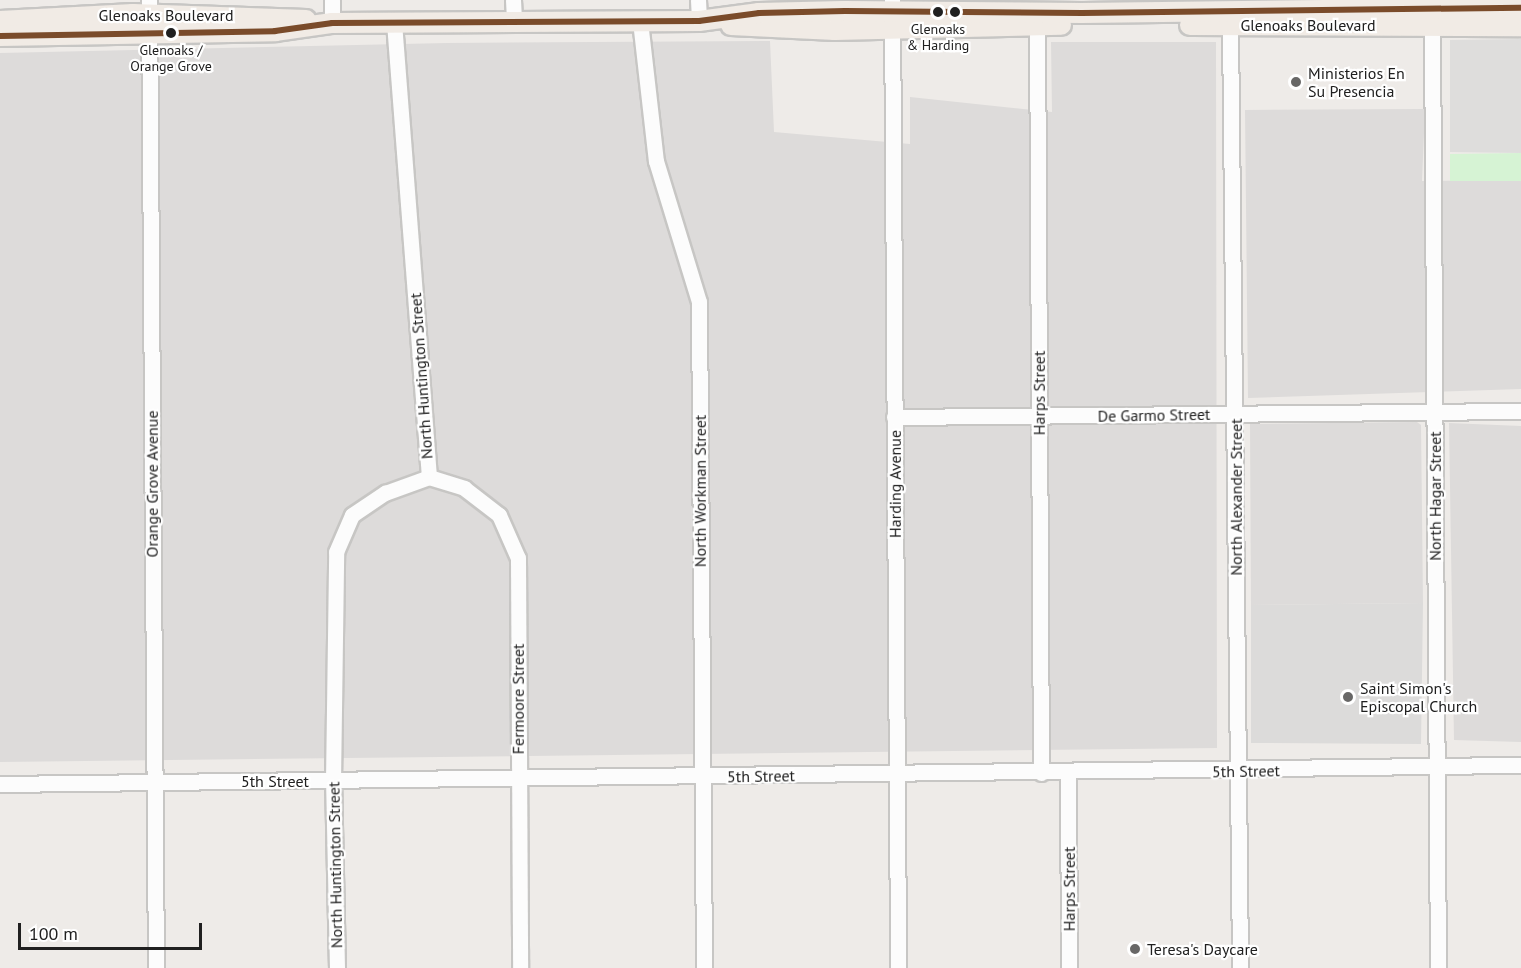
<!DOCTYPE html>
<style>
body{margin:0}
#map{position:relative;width:1521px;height:968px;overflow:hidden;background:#eeebe8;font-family:"PT Sans",sans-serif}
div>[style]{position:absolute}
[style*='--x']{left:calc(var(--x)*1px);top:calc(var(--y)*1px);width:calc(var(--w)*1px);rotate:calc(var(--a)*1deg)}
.residential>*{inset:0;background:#dddbda}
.religious>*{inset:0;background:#dcdbda}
.park>*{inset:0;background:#d6f3d4}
.parking>*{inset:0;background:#dedddc}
.roads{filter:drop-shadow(2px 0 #c7c6c4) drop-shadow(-2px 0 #c7c6c4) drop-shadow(0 2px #c7c6c4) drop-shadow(0 -2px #c7c6c4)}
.minor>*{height:15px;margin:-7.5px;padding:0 7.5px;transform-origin:7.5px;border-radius:7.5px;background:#fcfcfc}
.major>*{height:20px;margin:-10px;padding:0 10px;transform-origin:10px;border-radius:10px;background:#f1ebe5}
.bus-1>*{height:6px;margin:-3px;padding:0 3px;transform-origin:3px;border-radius:3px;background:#7a4b2a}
.dots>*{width:16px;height:16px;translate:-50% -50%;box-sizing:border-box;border:3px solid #fff;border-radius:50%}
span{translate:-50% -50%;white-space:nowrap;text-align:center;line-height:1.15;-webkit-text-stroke:4.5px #fff;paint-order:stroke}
.bus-label{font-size:14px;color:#202020}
.street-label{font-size:16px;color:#202020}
.poi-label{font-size:16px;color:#202020}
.left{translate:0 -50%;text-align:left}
.scale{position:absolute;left:18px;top:923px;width:184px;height:27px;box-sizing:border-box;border:3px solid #202020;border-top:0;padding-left:8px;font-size:18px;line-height:21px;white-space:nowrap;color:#202020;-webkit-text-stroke:4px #fff;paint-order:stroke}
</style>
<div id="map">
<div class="residential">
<i style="clip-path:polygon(770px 41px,774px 132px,910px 144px,910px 97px,1052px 112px,1051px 42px,1216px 42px,1217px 748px,0 762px,0 53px,447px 43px)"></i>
<i style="clip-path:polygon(1425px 109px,1422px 181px,1521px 180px,1521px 389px,1248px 398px,1245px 110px)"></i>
<i style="clip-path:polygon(1417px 422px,1421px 425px,1423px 603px,1251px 605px,1250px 424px)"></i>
<i style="clip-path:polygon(1449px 423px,1521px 426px,1521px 742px,1454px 740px)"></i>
</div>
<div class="religious">
<i style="clip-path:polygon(1423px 603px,1421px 744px,1251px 743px,1251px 605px)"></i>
</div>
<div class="park">
<i style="clip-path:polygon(1521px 153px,1521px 181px,1450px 181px,1450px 154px)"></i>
</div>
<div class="parking">
<i style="clip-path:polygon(1521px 39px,1521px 153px,1450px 152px,1450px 40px)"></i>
</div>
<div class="roads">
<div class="minor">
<i style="--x:149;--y:0;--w:968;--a:89.59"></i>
<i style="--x:332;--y:0;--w:23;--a:90"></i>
<i style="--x:513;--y:0;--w:22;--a:87"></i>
<i style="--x:698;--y:0;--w:21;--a:87"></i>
<i style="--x:892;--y:0;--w:968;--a:89.64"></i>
<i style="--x:1037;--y:14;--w:759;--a:89.7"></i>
<i style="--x:640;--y:21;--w:141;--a:83.5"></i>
<i style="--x:656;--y:161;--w:147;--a:73"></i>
<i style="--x:699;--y:302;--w:666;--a:89.57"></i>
<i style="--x:1432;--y:24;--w:944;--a:89.64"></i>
<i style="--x:1230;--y:25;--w:943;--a:89.39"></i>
<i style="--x:894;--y:417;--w:627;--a:-0.55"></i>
<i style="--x:429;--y:477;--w:37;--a:17"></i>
<i style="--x:464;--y:488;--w:44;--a:37.6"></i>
<i style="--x:499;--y:515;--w:47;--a:66.2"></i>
<i style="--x:518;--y:558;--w:410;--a:89.7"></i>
<i style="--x:1068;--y:773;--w:195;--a:89.7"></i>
<i style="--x:0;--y:784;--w:1521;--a:-0.72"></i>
<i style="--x:337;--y:968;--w:187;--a:-91.2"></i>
<i style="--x:333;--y:781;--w:229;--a:-89.2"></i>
<i style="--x:336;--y:552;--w:40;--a:-66.6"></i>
<i style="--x:352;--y:515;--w:40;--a:-34"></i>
<i style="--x:385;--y:493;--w:47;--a:-20"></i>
<i style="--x:429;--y:477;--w:456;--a:-94.4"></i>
</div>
<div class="major">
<i style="--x:0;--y:21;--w:133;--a:-3"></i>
<i style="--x:133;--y:14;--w:173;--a:2"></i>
<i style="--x:731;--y:25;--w:104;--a:2.8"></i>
<i style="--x:835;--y:30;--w:226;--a:-1.3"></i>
<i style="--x:1190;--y:25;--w:331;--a:0.2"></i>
<i style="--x:0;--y:36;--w:275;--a:-1"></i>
<i style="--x:275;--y:31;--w:58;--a:-8"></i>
<i style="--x:332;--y:23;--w:367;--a:-0.3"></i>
<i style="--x:699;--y:21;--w:61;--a:-7.6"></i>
<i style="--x:759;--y:13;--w:86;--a:-1.3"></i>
<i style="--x:845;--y:11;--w:237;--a:0.5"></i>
<i style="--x:1082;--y:13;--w:439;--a:-0.7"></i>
</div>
</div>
<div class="bus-1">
<i style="--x:0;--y:36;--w:275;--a:-1"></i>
<i style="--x:275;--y:31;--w:58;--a:-8"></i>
<i style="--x:332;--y:23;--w:367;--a:-0.3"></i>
<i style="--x:699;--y:21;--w:61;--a:-7.6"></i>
<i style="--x:759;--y:13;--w:86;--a:-1.3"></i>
<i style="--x:845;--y:11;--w:237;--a:0.5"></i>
<i style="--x:1082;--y:13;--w:439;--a:-0.7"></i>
</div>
<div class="dots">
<i style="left:938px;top:12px;background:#202020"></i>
<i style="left:955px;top:12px;background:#202020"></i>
<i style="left:171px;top:33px;background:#202020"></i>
<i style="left:1296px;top:82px;background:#686766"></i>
<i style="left:1348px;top:697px;background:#686766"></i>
<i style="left:1135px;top:949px;background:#686766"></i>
</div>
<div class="bus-label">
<span style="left:938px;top:37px">Glenoaks<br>&amp; Harding</span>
<span style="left:171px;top:58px">Glenoaks /<br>Orange Grove</span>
</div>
<div class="street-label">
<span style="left:166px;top:15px">Glenoaks Boulevard</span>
<span style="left:1308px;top:25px">Glenoaks Boulevard</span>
<span style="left:421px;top:376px;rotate:-94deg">North Huntington Street</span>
<span style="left:1039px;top:393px;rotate:-90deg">Harps Street</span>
<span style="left:1154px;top:415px;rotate:-1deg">De Garmo Street</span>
<span style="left:152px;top:484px;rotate:-90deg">Orange Grove Avenue</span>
<span style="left:895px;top:484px;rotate:-90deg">Harding Avenue</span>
<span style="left:700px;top:491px;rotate:-90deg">North Workman Street</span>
<span style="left:1435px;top:496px;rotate:-90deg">North Hagar Street</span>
<span style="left:1236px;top:497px;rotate:-90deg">North Alexander Street</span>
<span style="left:518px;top:699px;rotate:-90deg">Fermoore Street</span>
<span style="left:1246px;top:771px;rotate:-1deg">5th Street</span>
<span style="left:761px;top:776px;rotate:-1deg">5th Street</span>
<span style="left:275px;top:781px">5th Street</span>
<span style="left:335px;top:865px;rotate:-91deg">North Huntington Street</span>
<span style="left:1069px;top:889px;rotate:-90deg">Harps Street</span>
</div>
<div class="poi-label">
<span class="left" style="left:1308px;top:82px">Ministerios En<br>Su Presencia</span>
<span class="left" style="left:1360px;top:697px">Saint Simon's<br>Episcopal Church</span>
<span class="left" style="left:1147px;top:949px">Teresa's Daycare</span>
</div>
<div class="scale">100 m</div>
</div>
